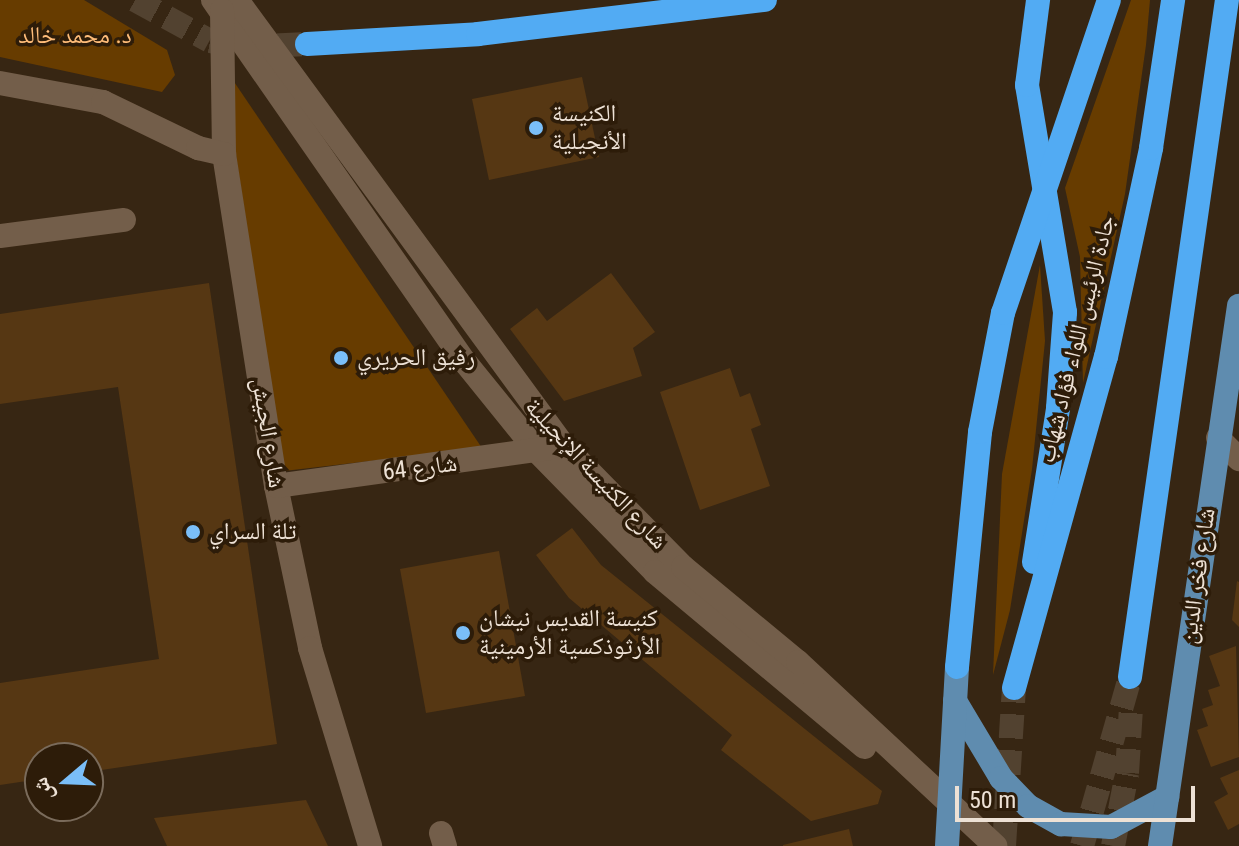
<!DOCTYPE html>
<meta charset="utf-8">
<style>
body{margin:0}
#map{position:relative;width:1239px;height:846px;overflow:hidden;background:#372613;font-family:"Roboto Condensed","Noto Naskh Arabic",sans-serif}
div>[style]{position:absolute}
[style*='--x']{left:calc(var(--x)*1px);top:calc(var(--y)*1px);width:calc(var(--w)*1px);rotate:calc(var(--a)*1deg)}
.green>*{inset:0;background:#673c00}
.building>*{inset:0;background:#563713}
.highway-tunnel>*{height:24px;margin-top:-12px;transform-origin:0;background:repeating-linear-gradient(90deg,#524230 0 24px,transparent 0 36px)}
.minor>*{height:24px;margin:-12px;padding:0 12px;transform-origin:12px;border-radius:12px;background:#735e4a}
.major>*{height:24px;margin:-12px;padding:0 12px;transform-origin:12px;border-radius:12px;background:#5f8caf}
.highway>*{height:24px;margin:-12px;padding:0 12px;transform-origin:12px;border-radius:12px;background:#52abf3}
.dots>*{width:22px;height:22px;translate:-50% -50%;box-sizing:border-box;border:4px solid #2d1c09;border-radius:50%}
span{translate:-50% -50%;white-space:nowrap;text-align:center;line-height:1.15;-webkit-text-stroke:7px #2d1c09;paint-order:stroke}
.park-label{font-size:24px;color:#febc79}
.poi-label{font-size:24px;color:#ede1d5}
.left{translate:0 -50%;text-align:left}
.street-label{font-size:24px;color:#ede1d5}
.north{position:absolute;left:24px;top:742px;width:80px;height:80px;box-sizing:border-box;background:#2d1c09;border:2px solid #7a6b5b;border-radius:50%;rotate:251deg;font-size:22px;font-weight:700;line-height:32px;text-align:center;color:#ede1d5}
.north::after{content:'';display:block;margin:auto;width:28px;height:36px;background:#7abef8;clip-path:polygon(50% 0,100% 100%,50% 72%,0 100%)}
.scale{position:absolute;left:955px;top:786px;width:240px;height:36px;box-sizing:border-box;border:4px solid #ede1d5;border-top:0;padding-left:10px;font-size:24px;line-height:28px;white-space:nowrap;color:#ede1d5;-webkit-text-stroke:6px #2d1c09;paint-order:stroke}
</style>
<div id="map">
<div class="green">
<i style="clip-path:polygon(0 0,84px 0,167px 50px,175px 75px,162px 92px,0 57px)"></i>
<i style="clip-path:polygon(1131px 0,1150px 0,1146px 45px,1125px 194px,1083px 383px,1080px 257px,1065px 188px)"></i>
<i style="clip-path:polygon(222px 64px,482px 448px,284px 471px)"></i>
<i style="clip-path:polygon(1040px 265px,1045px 341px,1032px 469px,1010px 610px,993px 675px,1002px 474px)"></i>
</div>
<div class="building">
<i style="clip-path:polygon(582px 77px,599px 157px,489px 180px,472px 99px)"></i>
<i style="clip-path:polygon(611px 273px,655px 332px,633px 348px,642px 376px,564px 401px,510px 329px,537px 308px,547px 321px)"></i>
<i style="clip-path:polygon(209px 283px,277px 744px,88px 772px,88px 758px,40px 758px,40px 779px,0 785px,0 683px,159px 659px,118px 387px,0 404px,0 314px)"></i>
<i style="clip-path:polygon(730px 368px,740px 397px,750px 393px,761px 425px,751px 429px,770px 486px,700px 510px,660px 392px)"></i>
<i style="clip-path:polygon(572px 528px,601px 565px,882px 791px,878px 804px,811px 821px,721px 750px,732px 735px,569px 598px,536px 555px)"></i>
<i style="clip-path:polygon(499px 551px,525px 696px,426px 713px,400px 569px)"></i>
<i style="clip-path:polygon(1237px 581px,1239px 582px,1239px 627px,1232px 620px)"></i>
<i style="clip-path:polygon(1236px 646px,1239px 757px,1211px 767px,1197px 730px,1208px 726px,1202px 709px,1213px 705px,1208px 690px,1220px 686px,1209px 656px)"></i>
<i style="clip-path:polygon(1239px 770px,1239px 824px,1228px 830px,1214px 802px,1228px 794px,1220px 778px)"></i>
<i style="clip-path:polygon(306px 800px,328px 846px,167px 846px,154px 818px)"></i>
<i style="clip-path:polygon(849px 829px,853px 846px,783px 846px,783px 845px)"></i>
</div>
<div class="highway-tunnel">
<i style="--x:135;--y:0;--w:85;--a:28.7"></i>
<i style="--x:210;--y:41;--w:33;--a:11"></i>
<i style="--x:242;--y:47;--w:65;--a:-2.6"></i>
<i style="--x:1004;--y:846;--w:158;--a:-86.4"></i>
<i style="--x:1082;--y:846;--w:176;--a:-74.1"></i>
<i style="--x:1113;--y:846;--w:74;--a:-79.1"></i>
<i style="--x:1127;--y:773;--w:66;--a:-86.5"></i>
</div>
<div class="minor">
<i style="--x:213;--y:0;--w:441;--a:55.2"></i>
<i style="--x:465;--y:362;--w:114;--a:51"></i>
<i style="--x:537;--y:451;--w:169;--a:45.7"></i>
<i style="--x:655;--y:572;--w:273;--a:39.9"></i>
<i style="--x:237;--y:0;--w:552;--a:53.77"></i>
<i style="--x:563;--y:445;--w:171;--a:45.5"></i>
<i style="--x:683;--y:567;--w:149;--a:39.6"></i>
<i style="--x:798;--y:662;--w:270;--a:43"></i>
<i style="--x:222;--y:10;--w:144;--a:89.2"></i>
<i style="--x:224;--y:154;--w:336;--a:81.1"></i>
<i style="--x:276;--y:486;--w:166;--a:78.1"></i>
<i style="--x:310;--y:648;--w:207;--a:73.1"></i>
<i style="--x:0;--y:83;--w:105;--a:10.5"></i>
<i style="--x:103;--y:102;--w:106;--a:25.8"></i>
<i style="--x:198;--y:148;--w:27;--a:13"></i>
<i style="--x:0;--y:236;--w:125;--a:-7.4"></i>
<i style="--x:1218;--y:438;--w:30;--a:45"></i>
<i style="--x:276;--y:486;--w:276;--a:-7.9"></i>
<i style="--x:441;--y:833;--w:14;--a:73"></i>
</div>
<div class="major">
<i style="--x:955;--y:701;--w:90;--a:59.1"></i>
<i style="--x:1001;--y:778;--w:39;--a:46"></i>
<i style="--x:1028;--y:806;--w:38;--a:29"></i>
<i style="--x:1061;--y:824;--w:50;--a:3.4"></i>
<i style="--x:1111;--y:827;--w:64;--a:-28.2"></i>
<i style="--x:947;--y:846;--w:179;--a:-86.8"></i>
<i style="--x:1160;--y:846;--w:546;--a:-81.68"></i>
</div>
<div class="highway">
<i style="--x:307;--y:44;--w:171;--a:-3.3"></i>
<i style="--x:478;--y:34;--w:289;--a:-6.8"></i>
<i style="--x:1034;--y:562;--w:156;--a:-81.1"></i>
<i style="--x:1058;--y:408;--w:96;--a:-85.8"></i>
<i style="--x:1065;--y:312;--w:230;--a:-99.5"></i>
<i style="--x:1027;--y:85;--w:86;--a:-82.6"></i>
<i style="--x:957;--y:667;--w:236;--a:-84.4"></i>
<i style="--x:980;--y:432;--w:121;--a:-79.1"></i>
<i style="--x:1003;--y:313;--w:330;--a:-71.3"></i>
<i style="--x:1130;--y:677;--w:684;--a:-81.85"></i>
<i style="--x:1014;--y:688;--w:344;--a:-74.5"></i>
<i style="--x:1106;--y:357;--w:214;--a:-77.8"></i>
<i style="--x:1151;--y:148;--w:150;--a:-81.5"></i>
</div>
<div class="dots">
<i style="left:536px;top:128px;background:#7abef8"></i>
<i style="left:341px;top:358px;background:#7abef8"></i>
<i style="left:193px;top:532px;background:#7abef8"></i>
<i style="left:463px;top:633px;background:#7abef8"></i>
</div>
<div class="park-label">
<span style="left:75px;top:36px">د. محمد خالد</span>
</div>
<div class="poi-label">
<span class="left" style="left:552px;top:128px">الكنيسة<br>الأنجيلية</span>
<span class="left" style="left:357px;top:358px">رفيق الحريري</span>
<span class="left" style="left:209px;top:532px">تلة السراي</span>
<span class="left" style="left:479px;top:633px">كنيسة القديس نيشان<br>الأرثوذكسية الأرمينية</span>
</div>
<div class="street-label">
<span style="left:1077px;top:339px;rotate:-76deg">جادة الرئيس اللواء فؤاد شهاب</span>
<span style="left:268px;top:433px;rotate:81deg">شارع الجيش</span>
<span style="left:420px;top:468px;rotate:-7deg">شارع 64</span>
<span style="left:596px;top:474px;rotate:47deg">شارع الكنيسة الإنجيلية</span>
<span style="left:1198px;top:576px;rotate:-82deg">شارع فخر الدين</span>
</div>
<div class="north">ش</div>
<div class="scale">50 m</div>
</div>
